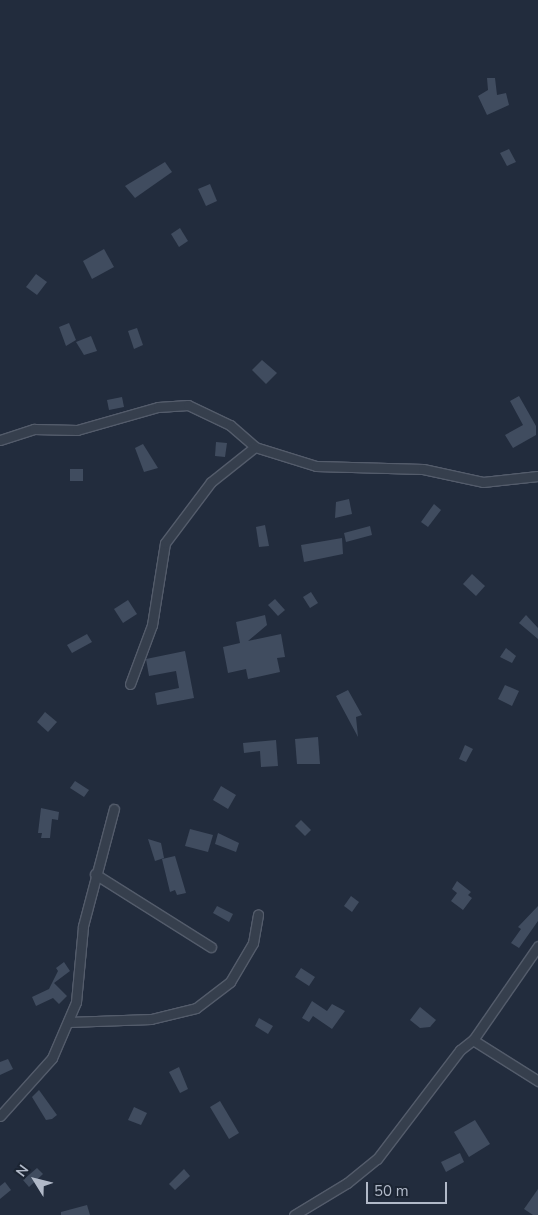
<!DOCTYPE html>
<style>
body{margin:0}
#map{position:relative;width:538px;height:1215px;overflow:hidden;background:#222c3d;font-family:"Nunito Sans",sans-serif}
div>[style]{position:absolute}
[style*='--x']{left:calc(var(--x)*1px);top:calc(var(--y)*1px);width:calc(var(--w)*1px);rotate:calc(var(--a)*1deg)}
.building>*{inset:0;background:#404c5f}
.roads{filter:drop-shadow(1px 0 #545c6b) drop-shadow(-1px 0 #545c6b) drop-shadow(0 1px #545c6b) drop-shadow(0 -1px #545c6b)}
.street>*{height:9px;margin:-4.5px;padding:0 4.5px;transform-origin:4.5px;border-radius:4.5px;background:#363f4d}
span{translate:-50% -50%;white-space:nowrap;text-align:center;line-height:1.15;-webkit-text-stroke:5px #1b2432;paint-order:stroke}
.north{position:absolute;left:10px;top:1155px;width:50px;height:50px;-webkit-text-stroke:4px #1b2432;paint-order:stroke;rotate:306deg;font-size:14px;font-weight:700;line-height:20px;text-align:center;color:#b1b9c8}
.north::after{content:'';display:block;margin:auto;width:18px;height:22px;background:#b1b9c8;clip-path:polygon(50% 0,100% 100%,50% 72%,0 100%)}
.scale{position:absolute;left:366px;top:1182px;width:81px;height:22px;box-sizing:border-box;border:2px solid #b1b9c8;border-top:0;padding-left:6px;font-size:15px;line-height:18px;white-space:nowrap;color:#b1b9c8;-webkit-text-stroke:4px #1b2432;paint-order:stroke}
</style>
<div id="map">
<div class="building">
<i style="clip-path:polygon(487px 78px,495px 78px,497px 95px,506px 93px,509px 105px,487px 115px,478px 96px,488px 90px)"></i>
<i style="clip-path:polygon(509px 149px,516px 162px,507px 166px,500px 153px)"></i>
<i style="clip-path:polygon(165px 162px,172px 172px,135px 198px,125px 186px)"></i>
<i style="clip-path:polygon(210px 184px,217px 201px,206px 206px,198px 189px)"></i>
<i style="clip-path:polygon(180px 228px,188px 241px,179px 247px,171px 234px)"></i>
<i style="clip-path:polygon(104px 249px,114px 267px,92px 279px,83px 261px)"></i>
<i style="clip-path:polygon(36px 274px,47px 282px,37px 295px,26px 287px)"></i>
<i style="clip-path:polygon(69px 323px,76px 340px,66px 346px,59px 327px)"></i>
<i style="clip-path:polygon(137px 328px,143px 345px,134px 349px,128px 331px)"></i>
<i style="clip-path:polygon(91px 336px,97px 351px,84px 355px,76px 342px)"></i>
<i style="clip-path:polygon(262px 360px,277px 373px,266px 384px,252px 370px)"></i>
<i style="clip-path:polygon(519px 396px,536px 426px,536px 435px,513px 448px,505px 435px,523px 425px,510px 401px)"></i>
<i style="clip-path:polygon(122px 397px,124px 407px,109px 410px,107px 400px)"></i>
<i style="clip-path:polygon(216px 442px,227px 443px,225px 457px,215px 456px)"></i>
<i style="clip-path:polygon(143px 444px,158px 468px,144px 472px,135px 448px)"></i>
<i style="clip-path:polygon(70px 469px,83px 469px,83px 481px,70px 481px)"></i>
<i style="clip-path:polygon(349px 499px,352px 514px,335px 518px,336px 502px)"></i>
<i style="clip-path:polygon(434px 504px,441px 510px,428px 527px,421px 522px)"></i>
<i style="clip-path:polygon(265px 525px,269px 546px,259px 547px,256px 527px)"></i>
<i style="clip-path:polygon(370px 526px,372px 535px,346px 542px,344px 533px)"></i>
<i style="clip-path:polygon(342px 538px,343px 554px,304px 562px,301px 545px)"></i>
<i style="clip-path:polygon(472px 574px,485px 586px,476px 596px,463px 584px)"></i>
<i style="clip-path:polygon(311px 592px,318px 603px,310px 608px,303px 597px)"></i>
<i style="clip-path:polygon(275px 599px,285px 610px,278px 616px,268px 605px)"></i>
<i style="clip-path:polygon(128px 600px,137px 614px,123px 623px,114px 609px)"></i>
<i style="clip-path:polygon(265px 615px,267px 625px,248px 641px,281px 634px,285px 657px,277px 658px,280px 672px,248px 679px,246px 669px,228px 673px,223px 647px,240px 643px,236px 622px)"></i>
<i style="clip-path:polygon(526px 615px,538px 628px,538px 639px,519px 623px)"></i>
<i style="clip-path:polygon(87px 634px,92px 642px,72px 653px,67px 645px)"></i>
<i style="clip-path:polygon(506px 648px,516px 656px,512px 663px,500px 657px)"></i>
<i style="clip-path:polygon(185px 651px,194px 698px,157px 705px,155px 693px,179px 688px,176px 671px,149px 676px,146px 659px)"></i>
<i style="clip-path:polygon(505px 685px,519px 691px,512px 706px,498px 699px)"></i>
<i style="clip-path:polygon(348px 690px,362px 715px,356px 717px,358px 737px,336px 696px)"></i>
<i style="clip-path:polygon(45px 712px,57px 722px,48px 732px,37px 722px)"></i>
<i style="clip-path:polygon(318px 737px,320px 764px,297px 764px,295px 739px)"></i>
<i style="clip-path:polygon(276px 740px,278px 766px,261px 767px,260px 751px,244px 753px,243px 743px)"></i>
<i style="clip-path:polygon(465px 745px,473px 749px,466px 762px,459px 759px)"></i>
<i style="clip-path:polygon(75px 781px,89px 790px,84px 797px,70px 788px)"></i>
<i style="clip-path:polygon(221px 786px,236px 795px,228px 809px,213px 800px)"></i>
<i style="clip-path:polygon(41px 808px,59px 812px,58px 820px,52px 819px,50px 838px,41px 838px,42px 833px,38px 833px)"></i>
<i style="clip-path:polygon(301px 820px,311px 830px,305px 836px,295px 826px)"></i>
<i style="clip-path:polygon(190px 829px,213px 835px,208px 852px,185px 846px)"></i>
<i style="clip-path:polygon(218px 833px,239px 843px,236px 852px,215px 844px)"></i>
<i style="clip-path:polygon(148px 839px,161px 843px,164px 858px,155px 861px)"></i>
<i style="clip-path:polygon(175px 856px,186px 893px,177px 895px,175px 890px,170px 892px,162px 859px)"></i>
<i style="clip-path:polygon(457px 881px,471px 892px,468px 895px,472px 898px,463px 910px,451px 901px,457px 893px,452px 889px)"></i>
<i style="clip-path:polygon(351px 896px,359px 902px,352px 912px,344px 906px)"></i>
<i style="clip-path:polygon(217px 906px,233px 914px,229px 922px,213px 913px)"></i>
<i style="clip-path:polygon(538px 906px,538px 921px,519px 948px,511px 943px,521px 929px,518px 927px)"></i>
<i style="clip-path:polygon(64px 962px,70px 971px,54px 983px,67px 996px,59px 1004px,53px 998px,36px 1006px,32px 997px,49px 989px,58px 971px,56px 968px)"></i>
<i style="clip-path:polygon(301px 968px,315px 977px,309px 986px,295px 977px)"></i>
<i style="clip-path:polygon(312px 1001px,327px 1011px,332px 1004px,345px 1011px,332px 1029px,313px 1016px,309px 1022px,302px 1018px)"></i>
<i style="clip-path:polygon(420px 1007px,436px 1020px,430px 1027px,420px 1028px,410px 1020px)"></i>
<i style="clip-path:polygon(259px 1018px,273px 1026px,268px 1034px,255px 1026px)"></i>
<i style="clip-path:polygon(8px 1059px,13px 1069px,0 1075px,0 1062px)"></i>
<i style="clip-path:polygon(179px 1067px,188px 1089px,180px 1093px,169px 1072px)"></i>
<i style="clip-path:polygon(39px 1090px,57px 1115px,52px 1119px,46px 1120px,32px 1097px)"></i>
<i style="clip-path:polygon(220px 1101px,239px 1133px,229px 1139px,210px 1107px)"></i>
<i style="clip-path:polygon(134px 1107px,147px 1113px,141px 1125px,128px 1120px)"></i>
<i style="clip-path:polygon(475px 1120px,490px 1144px,469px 1157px,454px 1132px)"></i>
<i style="clip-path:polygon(460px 1153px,464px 1162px,446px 1172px,441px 1162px)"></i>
<i style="clip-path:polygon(37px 1168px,43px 1174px,29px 1187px,23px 1180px)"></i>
<i style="clip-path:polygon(184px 1169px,190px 1176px,175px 1190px,169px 1184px)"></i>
<i style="clip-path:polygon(5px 1182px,11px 1190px,0 1199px,0 1186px)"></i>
<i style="clip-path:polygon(538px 1189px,538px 1215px,533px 1215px,524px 1209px)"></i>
<i style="clip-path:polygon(87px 1205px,90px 1215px,61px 1215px,61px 1212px)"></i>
</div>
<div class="roads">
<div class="street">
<i style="--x:0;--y:440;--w:36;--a:-18"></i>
<i style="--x:34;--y:429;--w:43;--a:1.3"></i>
<i style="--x:77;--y:430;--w:84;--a:-15.9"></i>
<i style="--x:158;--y:407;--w:30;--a:-4"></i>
<i style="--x:188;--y:405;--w:47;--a:25.5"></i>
<i style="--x:230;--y:425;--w:33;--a:41"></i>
<i style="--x:255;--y:447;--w:64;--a:17.3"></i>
<i style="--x:316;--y:466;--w:107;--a:1.6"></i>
<i style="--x:423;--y:469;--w:61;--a:12.2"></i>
<i style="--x:483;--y:482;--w:55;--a:-6.2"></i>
<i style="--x:130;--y:684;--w:63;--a:-69.6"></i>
<i style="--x:152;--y:625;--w:83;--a:-81"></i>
<i style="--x:165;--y:543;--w:76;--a:-53"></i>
<i style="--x:211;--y:482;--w:56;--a:-38.5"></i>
<i style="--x:95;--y:874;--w:137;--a:32.2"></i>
<i style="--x:68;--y:1022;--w:83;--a:-2.1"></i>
<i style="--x:151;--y:1019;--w:46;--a:-13.7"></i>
<i style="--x:196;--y:1008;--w:43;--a:-37.4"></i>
<i style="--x:230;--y:982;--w:45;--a:-59.5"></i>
<i style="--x:253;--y:943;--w:29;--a:-80"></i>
<i style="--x:473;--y:1040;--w:77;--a:32.2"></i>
<i style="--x:0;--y:1116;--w:78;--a:-48.1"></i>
<i style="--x:52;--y:1058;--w:61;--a:-66.8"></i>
<i style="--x:76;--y:1002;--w:76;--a:-84.7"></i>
<i style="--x:83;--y:926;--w:121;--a:-75.2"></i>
<i style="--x:294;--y:1215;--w:62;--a:-31.1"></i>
<i style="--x:347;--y:1183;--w:38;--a:-39"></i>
<i style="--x:377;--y:1159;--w:137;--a:-52.7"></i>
<i style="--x:460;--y:1050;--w:16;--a:-38"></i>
<i style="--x:473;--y:1040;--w:114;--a:-55.3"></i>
</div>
</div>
<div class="north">N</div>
<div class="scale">50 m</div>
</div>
